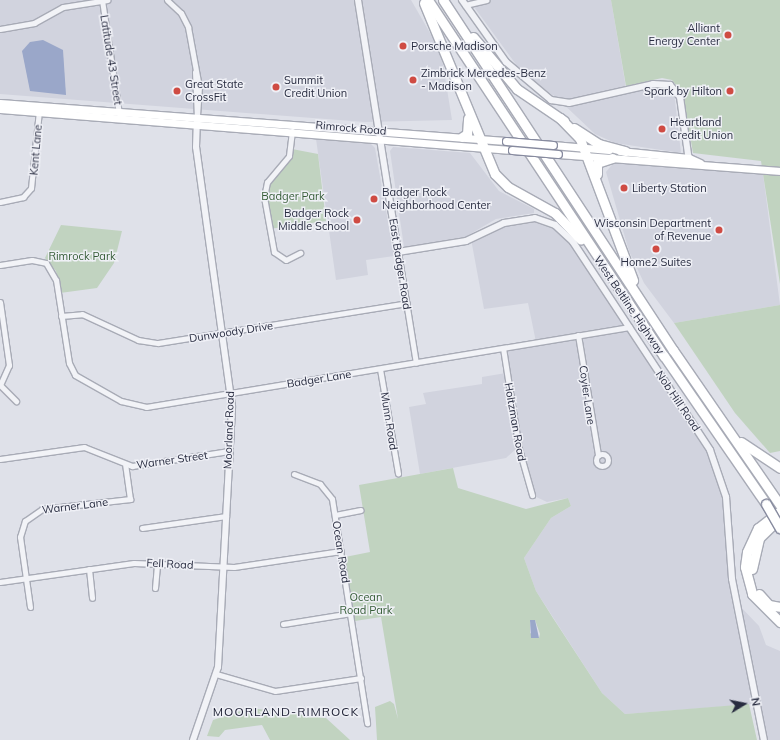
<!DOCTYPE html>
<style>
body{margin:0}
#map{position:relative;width:780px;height:740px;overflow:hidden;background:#dfe1e9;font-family:Mulish,sans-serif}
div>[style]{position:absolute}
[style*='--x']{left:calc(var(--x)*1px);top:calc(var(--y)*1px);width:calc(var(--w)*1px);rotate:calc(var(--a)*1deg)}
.built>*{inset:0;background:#d1d3de}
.green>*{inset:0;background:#c1d3c0}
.water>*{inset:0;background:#9aa7c9}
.roads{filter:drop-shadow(1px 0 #a8abb6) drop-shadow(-1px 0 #a8abb6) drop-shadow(0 1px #a8abb6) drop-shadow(0 -1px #a8abb6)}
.minor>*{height:5px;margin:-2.5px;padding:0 2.5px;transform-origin:2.5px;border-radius:2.5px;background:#f2f3f7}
.minor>.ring{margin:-2.5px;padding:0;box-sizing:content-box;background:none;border:5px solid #f2f3f7;border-radius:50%}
.tertiary>*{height:6px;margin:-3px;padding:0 3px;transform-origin:3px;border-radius:3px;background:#f2f3f7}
.secondary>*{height:7px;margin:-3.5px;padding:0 3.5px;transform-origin:3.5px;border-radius:3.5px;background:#fff}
.motorway>*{height:9px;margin:-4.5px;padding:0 4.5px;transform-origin:4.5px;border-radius:4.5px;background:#fff}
.bridges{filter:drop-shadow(1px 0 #878b9f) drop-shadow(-1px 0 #878b9f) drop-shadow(0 1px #878b9f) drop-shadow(0 -1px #878b9f)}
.secondary-bridge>*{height:7px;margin:-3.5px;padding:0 3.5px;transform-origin:3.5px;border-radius:3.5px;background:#fff}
.motorway-bridge>*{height:9px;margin:-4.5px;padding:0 4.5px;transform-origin:4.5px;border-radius:4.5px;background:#fff}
.dots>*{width:11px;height:11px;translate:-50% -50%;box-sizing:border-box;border:2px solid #eff0f6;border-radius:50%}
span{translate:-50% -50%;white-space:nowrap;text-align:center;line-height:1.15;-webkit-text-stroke:3px #eff0f6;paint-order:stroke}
.poi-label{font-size:11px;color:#282c40}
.right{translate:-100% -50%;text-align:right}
.left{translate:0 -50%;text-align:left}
.street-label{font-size:11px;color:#282c40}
.park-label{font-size:11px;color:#355c36}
.neighbourhood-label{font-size:12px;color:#1a1d31;letter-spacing:1px}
.north{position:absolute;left:724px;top:684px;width:40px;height:40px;-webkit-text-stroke:3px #eff0f6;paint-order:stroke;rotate:80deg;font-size:11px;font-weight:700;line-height:16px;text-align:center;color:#282c40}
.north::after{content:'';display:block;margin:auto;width:14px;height:18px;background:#282c40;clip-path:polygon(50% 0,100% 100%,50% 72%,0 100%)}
</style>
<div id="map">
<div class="built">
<i style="clip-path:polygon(0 0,411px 0,441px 52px,452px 120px,365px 122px,0 94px)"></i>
<i style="clip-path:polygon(469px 0,611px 0,627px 94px,660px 86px,674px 92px,681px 153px,615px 143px,595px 134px,557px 98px,523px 74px)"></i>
<i style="clip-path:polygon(316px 139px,371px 144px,375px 148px,394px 256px,366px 260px,368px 275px,336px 280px)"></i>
<i style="clip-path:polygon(393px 147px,470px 153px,499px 191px,534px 209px,534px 213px,496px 219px,465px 237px,404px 247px,390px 151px)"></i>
<i style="clip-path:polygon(615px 161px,763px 174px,780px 305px,674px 323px,644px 283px,629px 251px,606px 172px)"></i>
<i style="clip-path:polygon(527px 219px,560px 229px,707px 445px,723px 483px,736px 602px,759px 626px,766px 645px,780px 651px,780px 740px,764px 740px,756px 704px,625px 714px,602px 693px,536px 591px,524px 558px,551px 518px,571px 506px,568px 498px,547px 502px,532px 495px,518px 447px,506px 458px,420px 474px,409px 407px,426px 404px,423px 393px,482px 384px,482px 377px,506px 373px,503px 348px,536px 342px,528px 303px,484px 309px,471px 239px,492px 227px)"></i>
</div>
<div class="green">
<i style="clip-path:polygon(611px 0,780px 0,780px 284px,761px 161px,693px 153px,683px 94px,672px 80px,662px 78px,626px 86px)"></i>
<i style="clip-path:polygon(292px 149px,318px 154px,326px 221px,269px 229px,264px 197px,267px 182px)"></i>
<i style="clip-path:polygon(61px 225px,122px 231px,114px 263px,97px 288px,60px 293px,56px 271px,45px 258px)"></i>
<i style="clip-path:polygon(780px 305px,780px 451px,770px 453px,735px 413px,674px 323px)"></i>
<i style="clip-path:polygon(evenodd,453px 468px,458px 488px,526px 509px,568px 498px,571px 506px,551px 518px,524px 558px,536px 591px,553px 618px,602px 693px,625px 714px,749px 704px,757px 740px,377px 740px,375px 707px,390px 701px,394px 704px,398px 719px,381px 617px,355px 621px,345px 557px,370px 552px,359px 485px,453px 468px,535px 620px,540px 634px,539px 638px,530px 633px,530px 622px,535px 620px)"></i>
<i style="clip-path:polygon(250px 708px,326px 718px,350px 740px,270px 740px,262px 725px,225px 730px,219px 737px,207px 736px,213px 720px)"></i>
</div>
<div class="water">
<i style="clip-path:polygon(43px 40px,63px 50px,66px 95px,30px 91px,22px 51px,30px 42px)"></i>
<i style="clip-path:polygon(530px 620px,535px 620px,539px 638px,531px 638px)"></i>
</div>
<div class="roads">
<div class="minor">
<i style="--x:102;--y:0;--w:115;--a:81.5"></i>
<i style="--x:167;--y:0;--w:19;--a:43"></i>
<i style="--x:181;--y:13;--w:16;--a:63"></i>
<i style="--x:188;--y:27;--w:61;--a:79.6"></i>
<i style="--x:199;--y:87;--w:31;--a:94"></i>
<i style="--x:465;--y:5;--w:22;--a:-13"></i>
<i style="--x:0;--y:29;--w:35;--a:-10"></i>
<i style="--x:34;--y:23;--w:33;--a:-29"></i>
<i style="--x:63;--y:7;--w:45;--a:-9"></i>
<i style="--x:195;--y:72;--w:46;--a:87.5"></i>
<i style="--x:292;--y:131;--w:25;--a:97"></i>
<i style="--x:289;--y:156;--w:34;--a:130"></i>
<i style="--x:267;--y:182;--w:15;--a:101"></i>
<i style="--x:264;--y:197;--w:56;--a:79.7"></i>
<i style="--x:274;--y:252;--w:14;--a:34"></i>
<i style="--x:286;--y:260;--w:16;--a:-27"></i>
<i style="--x:0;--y:202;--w:24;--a:-12"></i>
<i style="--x:23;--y:197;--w:12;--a:-48"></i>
<i style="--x:31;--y:188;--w:78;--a:-84.1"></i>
<i style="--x:398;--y:252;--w:112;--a:80.8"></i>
<i style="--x:0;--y:265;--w:32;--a:-9"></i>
<i style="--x:32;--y:260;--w:14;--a:12"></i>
<i style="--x:46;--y:263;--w:20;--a:60"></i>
<i style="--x:56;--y:280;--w:84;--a:81.1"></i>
<i style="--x:69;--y:363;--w:13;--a:63"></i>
<i style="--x:75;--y:375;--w:53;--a:29.5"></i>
<i style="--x:121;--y:401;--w:26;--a:13"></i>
<i style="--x:146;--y:407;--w:490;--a:-9.4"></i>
<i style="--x:0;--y:302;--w:64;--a:81.9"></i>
<i style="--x:9;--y:365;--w:22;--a:114"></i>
<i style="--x:61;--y:316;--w:21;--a:-5"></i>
<i style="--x:82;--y:314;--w:62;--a:24.9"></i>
<i style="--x:138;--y:340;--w:20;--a:9"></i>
<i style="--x:158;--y:343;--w:252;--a:-9.1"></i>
<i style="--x:578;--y:335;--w:122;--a:80.5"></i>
<i style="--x:503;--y:348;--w:102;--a:81"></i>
<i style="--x:519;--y:449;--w:48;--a:74.2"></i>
<i style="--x:380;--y:369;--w:106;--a:80.2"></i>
<i style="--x:0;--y:385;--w:23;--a:45"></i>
<i class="ring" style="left:596px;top:454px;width:7px;height:7px"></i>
<i style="--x:0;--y:459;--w:85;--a:-8.1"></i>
<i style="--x:84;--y:447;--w:52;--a:21.6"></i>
<i style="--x:132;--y:466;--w:98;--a:-8.8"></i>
<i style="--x:294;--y:474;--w:28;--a:21"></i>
<i style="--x:320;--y:484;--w:19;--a:51"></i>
<i style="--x:332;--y:499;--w:227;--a:81.1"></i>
<i style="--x:335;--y:515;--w:26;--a:-11"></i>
<i style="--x:142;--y:528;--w:85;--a:-8.1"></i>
<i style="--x:89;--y:569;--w:29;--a:84"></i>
<i style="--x:0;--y:582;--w:135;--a:-8.1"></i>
<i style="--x:134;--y:563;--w:100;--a:2.3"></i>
<i style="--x:234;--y:567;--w:108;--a:-8.5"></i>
<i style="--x:155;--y:588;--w:24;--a:-85"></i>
<i style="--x:30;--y:607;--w:71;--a:-98.1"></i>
<i style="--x:20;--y:537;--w:17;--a:-73"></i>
<i style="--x:25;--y:521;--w:21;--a:-35"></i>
<i style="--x:42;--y:509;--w:89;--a:-6.5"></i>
<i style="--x:130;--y:499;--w:34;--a:-98"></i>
<i style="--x:283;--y:624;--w:69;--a:-9.2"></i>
<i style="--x:216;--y:674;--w:61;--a:16.1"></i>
<i style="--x:275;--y:691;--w:87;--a:-8.6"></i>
</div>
<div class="tertiary">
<i style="--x:358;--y:0;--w:255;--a:81"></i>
<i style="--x:398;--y:252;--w:69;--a:-9.2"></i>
<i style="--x:466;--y:241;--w:42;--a:-25.3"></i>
<i style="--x:504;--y:223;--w:31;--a:-9"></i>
<i style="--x:535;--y:218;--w:21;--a:19"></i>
<i style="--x:555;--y:225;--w:25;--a:43"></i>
<i style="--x:573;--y:242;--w:249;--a:56.6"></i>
<i style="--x:710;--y:450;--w:50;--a:71.2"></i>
<i style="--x:726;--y:497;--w:82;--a:85.8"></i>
<i style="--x:732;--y:579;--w:164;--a:78.8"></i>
<i style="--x:462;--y:0;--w:76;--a:54.6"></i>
<i style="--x:506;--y:62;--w:59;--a:40.2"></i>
<i style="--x:551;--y:100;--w:18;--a:9"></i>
<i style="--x:569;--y:103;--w:86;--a:-12.7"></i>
<i style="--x:653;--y:84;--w:17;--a:3"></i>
<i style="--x:670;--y:85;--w:16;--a:50"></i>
<i style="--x:680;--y:97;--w:65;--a:82"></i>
<i style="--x:193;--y:740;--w:77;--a:-71.1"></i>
<i style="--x:218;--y:667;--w:261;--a:-86.9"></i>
<i style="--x:232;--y:406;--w:261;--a:-97.9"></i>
<i style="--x:196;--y:147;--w:26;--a:-88"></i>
</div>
<div class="secondary">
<i style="--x:0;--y:103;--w:507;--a:4.29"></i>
<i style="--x:0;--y:109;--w:514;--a:4.58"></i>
<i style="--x:553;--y:145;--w:56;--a:5.1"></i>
<i style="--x:620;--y:151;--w:69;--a:5.8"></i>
<i style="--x:689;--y:158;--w:12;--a:24"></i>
<i style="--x:558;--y:154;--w:223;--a:4.4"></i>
</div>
<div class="motorway">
<i style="--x:428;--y:0;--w:427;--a:56.5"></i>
<i style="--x:664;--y:356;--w:180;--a:55.4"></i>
<i style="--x:443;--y:0;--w:419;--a:56.7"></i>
<i style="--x:673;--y:350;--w:188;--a:55.4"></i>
<i style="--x:424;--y:3;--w:185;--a:67.5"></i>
<i style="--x:495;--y:174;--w:18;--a:45"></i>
<i style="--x:508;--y:187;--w:54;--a:29"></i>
<i style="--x:555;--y:213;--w:37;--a:46"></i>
<i style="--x:473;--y:37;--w:68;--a:49.8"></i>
<i style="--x:517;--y:89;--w:57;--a:34.2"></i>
<i style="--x:560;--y:118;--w:29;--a:46"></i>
<i style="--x:580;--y:139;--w:151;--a:69.4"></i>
<i style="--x:574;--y:128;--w:30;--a:33"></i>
<i style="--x:599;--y:144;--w:27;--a:15"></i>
<i style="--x:462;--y:137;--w:6;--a:-31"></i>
<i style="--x:467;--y:134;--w:16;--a:-86"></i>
<i style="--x:597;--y:174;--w:11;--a:-90"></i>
<i style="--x:597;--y:163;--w:16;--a:-18"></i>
<i style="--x:741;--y:442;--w:47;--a:33.7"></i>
<i style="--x:780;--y:511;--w:28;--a:142"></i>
<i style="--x:758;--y:528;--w:26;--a:115"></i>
<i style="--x:747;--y:552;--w:15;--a:98"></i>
<i style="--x:745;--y:567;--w:28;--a:75"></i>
<i style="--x:752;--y:594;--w:40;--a:45"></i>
<i style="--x:752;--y:569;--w:32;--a:-77"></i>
<i style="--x:759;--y:538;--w:29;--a:-44"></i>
<i style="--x:759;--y:594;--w:15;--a:48"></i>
<i style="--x:769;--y:605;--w:11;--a:10"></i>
</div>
</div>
<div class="bridges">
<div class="secondary-bridge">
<i style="--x:506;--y:141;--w:47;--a:4.9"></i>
<i style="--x:512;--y:150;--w:46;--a:5"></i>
</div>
<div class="motorway-bridge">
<i style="--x:766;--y:504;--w:28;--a:60"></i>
</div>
</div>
<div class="dots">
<i style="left:728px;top:35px;background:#cf4b43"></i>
<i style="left:403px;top:46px;background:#cf4b43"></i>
<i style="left:413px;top:80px;background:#cf4b43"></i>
<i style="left:276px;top:87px;background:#cf4b43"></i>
<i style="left:177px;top:91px;background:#cf4b43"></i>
<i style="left:730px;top:91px;background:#cf4b43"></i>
<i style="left:662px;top:129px;background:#cf4b43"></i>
<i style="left:624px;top:188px;background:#cf4b43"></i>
<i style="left:374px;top:199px;background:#cf4b43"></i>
<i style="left:357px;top:220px;background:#cf4b43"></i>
<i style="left:719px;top:230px;background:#cf4b43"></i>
<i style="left:656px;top:249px;background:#cf4b43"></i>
</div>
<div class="poi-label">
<span class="right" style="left:720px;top:35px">Alliant<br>Energy Center</span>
<span class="left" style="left:411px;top:46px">Porsche Madison</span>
<span class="left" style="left:421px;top:80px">Zimbrick Mercedes-Benz<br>- Madison</span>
<span class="left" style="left:284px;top:87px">Summit<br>Credit Union</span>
<span class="left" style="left:185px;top:91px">Great State<br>CrossFit</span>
<span class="right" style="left:722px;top:91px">Spark by Hilton</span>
<span class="left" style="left:670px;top:129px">Heartland<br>Credit Union</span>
<span class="left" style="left:632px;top:188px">Liberty Station</span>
<span class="left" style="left:382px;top:199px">Badger Rock<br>Neighborhood Center</span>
<span class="right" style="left:349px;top:220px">Badger Rock<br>Middle School</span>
<span class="right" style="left:711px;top:230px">Wisconsin Department<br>of Revenue</span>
<span style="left:656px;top:262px">Home2 Suites</span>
</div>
<div class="street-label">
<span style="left:111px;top:60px;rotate:81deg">Latitude 43 Street</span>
<span style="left:351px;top:128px;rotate:5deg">Rimrock Road</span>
<span style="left:36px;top:150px;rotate:-85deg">Kent Lane</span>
<span style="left:400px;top:264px;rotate:81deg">East Badger Road</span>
<span style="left:629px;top:305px;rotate:56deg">West Beltline Highway</span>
<span style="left:231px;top:332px;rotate:-9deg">Dunwoody Drive</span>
<span style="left:319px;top:379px;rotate:-9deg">Badger Lane</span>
<span style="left:587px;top:395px;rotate:82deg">Coyier Lane</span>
<span style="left:678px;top:401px;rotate:56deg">Nob Hill Road</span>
<span style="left:389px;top:421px;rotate:81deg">Munn Road</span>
<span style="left:515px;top:422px;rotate:80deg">Holtzman Road</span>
<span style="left:229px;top:430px;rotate:-88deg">Moorland Road</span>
<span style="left:172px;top:460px;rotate:-8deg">Warner Street</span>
<span style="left:75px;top:506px;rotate:-7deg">Warner Lane</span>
<span style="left:341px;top:552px;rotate:81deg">Ocean Road</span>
<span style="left:170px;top:564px;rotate:3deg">Fell Road</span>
</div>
<div class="park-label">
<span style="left:293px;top:196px">Badger Park</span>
<span style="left:82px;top:256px">Rimrock Park</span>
<span style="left:366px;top:604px">Ocean<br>Road Park</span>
</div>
<div class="neighbourhood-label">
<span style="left:286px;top:712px">MOORLAND-RIMROCK</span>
</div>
<div class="north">N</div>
</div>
